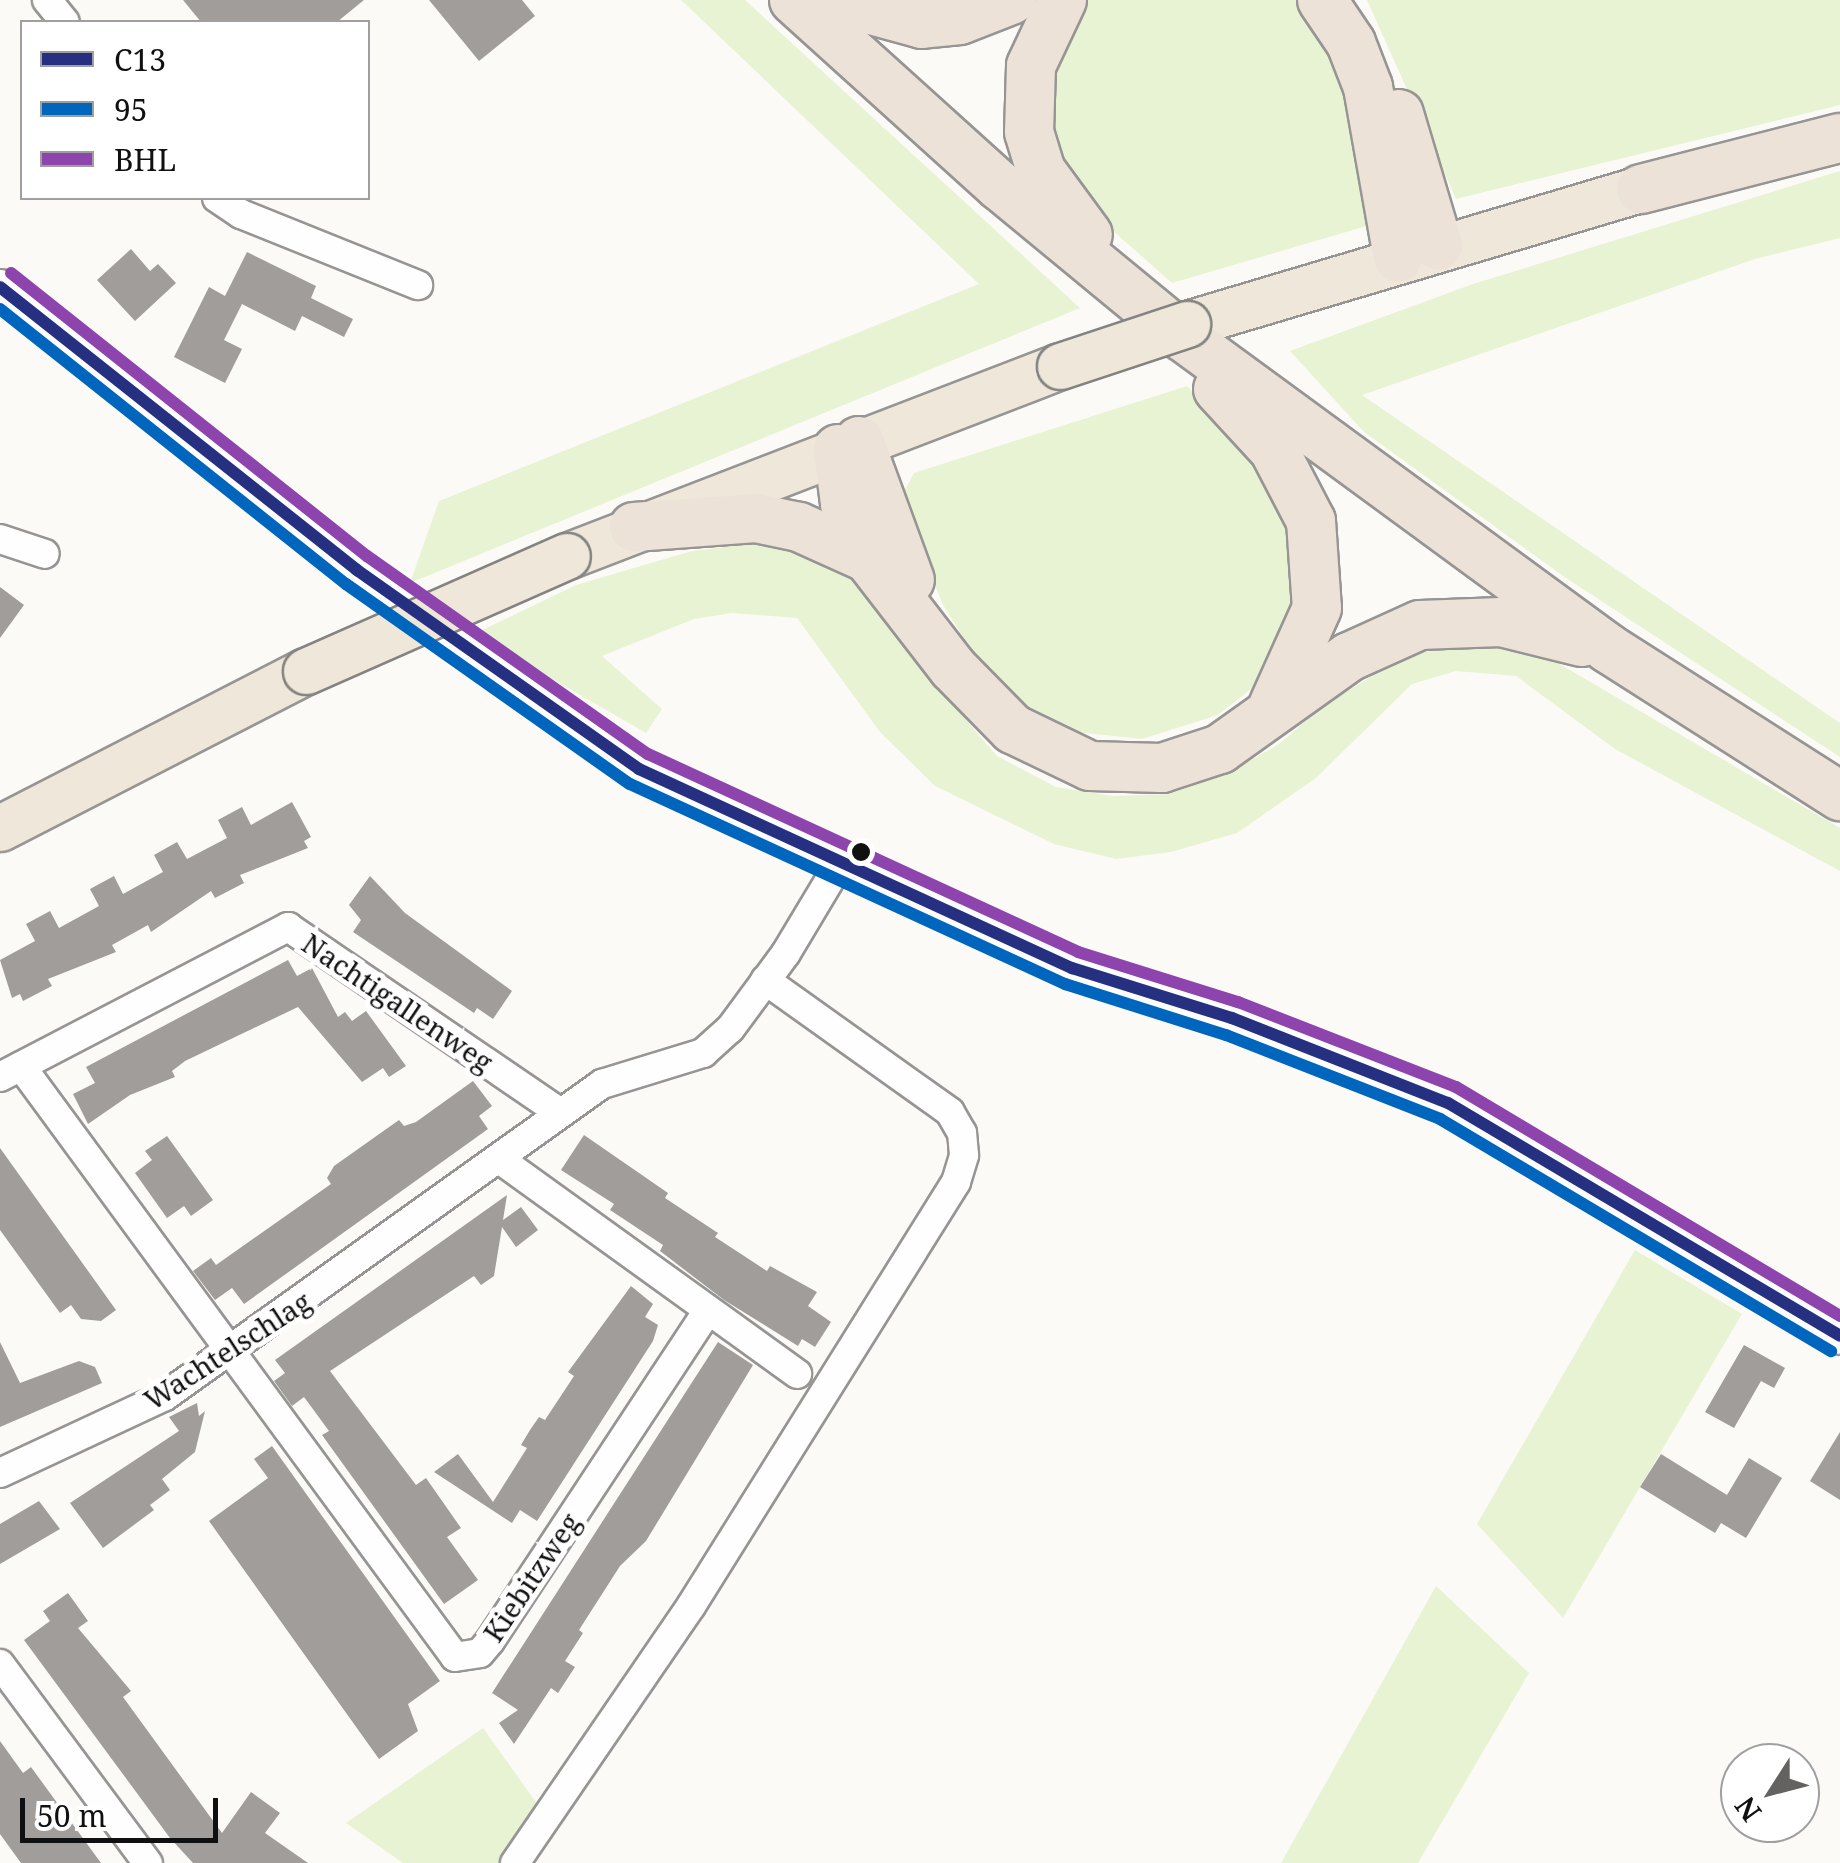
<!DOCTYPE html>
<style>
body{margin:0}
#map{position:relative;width:1840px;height:1863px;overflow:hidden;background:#fcfaf6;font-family:"Noto Serif",serif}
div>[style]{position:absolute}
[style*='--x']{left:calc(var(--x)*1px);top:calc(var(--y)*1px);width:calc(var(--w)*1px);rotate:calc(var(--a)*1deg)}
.green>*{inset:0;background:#e8f3d4}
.building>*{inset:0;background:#a09d9b}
.roads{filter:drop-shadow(2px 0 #969594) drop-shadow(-2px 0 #969594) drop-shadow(0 2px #969594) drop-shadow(0 -2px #969594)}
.minor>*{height:28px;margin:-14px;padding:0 14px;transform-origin:14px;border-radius:14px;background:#fffefe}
.tertiary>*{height:35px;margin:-17.5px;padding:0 17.5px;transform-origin:17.5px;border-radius:17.5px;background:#fffefe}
.primary>*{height:45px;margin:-22.5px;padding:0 22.5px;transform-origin:22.5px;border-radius:22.5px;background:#eee7da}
.trunk>*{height:48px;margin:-24px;padding:0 24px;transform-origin:24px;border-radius:24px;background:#ece2d8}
.bridges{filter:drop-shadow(2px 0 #848381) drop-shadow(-2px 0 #848381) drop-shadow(0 2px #848381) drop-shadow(0 -2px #848381)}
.primary-bridge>*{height:45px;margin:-22.5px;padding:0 22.5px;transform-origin:22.5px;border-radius:22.5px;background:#eee7da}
.bus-1>*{height:12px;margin:-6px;padding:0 6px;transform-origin:6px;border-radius:6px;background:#253081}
.bus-2>*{height:12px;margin:-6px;padding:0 6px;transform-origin:6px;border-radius:6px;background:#0065bd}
.bus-3>*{height:12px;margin:-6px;padding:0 6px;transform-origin:6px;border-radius:6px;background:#8e44ad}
.dots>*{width:28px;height:28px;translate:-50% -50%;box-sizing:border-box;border:5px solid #fff;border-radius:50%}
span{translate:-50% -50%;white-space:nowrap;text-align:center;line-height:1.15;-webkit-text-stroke:10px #fff;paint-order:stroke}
.street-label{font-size:28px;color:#101010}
.legend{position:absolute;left:20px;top:20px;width:350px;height:180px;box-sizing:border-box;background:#fff;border:2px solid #9f9f9f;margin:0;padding:12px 18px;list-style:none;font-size:30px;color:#101010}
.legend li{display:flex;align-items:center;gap:20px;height:50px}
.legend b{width:50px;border:2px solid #9f9f9f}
.north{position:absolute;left:1720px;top:1743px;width:100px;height:100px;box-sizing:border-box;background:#fff;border:2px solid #9f9f9f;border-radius:50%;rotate:234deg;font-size:28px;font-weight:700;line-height:40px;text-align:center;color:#101010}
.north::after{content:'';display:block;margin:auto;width:35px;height:45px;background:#636260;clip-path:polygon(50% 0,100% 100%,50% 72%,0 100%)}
.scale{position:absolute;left:20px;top:1798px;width:198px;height:45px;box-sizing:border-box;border:5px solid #101010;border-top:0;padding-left:12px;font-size:30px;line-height:35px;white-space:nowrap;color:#101010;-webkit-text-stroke:8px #fff;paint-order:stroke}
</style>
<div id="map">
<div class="green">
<i style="clip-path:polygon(681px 0,745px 0,1080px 308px,410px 583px,439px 501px,979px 284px)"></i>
<i style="clip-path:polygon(1082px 0,1301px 0,1331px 30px,1377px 223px,1172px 283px,1086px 207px,1052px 158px,1047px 68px)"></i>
<i style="clip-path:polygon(1367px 0,1840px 0,1840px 105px,1456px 199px)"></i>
<i style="clip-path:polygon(1840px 171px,1840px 238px,1755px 259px,1362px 395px,1840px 723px,1840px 757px,1566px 578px,1364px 432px,1290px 351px,1473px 284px)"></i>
<i style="clip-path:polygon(1187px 386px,1240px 439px,1277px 497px,1298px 549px,1296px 597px,1266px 677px,1218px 715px,1142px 739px,1076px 732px,1033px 710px,984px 670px,943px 605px,900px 499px,914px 473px)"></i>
<i style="clip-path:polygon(776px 541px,859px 578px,917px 663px,997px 756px,1056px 787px,1113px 796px,1169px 794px,1227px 774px,1279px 744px,1322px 707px,1402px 657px,1487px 639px,1546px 656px,1840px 828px,1840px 871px,1615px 749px,1516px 676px,1456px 671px,1412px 684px,1316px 778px,1237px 833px,1171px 852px,1116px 859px,1054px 844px,935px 786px,880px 732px,797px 618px,732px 613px,694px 619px,602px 656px,662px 709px,646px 733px,474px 634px,576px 585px,692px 551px)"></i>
<i style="clip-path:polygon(1635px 1250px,1742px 1314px,1563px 1618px,1477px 1524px)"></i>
<i style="clip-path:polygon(1436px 1586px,1529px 1673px,1418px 1863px,1281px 1863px)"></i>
<i style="clip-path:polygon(483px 1728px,541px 1809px,502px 1863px,403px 1863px,346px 1823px)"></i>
</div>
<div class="building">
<i style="clip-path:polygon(183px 0,364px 0,337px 22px,201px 22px)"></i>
<i style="clip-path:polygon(429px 0,522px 0,535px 16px,479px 61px)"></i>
<i style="clip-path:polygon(131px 249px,150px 271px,158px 264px,176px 283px,135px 321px,97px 280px)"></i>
<i style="clip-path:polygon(247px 252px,316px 286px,311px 298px,353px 319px,344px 337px,302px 316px,295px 331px,242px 304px,224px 340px,242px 349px,225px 383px,174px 357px,209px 287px,225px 296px)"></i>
<i style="clip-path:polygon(0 587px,24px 605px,0 638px)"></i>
<i style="clip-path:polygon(292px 802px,311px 837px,304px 841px,308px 848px,240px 875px,244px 883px,215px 898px,211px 891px,151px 932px,148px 925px,112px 945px,116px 952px,48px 979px,52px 986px,23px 1001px,20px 994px,12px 998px,0 960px,35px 941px,26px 924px,50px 911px,59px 928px,99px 906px,90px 889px,114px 876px,123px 894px,163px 872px,154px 855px,177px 842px,187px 859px,227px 838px,218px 820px,242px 807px,251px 825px)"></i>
<i style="clip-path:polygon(370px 876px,405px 913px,512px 991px,493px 1019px,477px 1008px,474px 1013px,353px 932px,361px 920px,349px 905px)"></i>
<i style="clip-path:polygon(288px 960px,297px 976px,312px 968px,338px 1017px,345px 1012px,352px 1021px,366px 1011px,406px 1066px,389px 1077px,383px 1068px,362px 1082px,298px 1007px,185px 1061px,172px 1071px,175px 1077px,130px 1095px,88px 1124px,73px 1094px,95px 1083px,86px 1067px)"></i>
<i style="clip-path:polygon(473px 1081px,492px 1106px,479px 1116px,488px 1129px,244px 1304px,232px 1288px,215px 1300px,193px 1271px,211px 1258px,216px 1265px,331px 1184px,327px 1178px,334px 1166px,399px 1120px,404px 1126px,416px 1122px)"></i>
<i style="clip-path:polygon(584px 1135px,668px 1193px,665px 1198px,718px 1233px,715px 1237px,767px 1271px,770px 1266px,817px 1292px,808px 1306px,831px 1322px,815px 1347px,802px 1339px,798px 1346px,724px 1300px,660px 1251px,663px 1245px,610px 1210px,614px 1204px,561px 1170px)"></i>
<i style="clip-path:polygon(167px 1136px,213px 1200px,191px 1216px,184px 1206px,167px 1218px,135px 1173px,152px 1160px,145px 1151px)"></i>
<i style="clip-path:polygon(0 1148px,116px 1310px,101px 1321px,81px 1319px,71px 1305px,60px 1313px,0 1230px)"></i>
<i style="clip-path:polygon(507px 1195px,503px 1220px,521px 1207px,538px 1230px,516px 1247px,502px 1227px,494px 1276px,481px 1285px,474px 1276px,330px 1371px,416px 1485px,426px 1478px,461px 1528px,447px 1537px,478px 1580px,444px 1604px,322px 1435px,329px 1431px,304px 1397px,292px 1406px,274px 1381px,285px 1373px,275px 1360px)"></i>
<i style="clip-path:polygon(631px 1286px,653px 1304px,645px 1317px,658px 1325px,653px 1341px,537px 1521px,520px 1510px,512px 1523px,434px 1472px,458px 1454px,493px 1502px,527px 1448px,521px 1445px,530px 1430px,539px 1417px,545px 1420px,574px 1376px,568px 1372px)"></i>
<i style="clip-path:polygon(0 1342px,20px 1383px,79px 1361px,95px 1367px,102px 1383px,0 1427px)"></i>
<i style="clip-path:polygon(718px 1342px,753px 1365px,646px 1541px,620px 1566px,579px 1630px,583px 1633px,565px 1661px,575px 1667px,558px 1693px,551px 1688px,514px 1744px,499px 1723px,518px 1710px,492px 1693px)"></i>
<i style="clip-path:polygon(1744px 1345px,1785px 1368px,1774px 1388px,1761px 1381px,1734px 1428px,1705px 1412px)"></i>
<i style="clip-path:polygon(197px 1403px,199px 1416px,205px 1411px,195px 1452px,162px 1479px,170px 1490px,150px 1505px,154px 1510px,103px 1548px,70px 1503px,179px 1431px,169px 1417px)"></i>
<i style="clip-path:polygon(1840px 1432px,1840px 1500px,1810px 1481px)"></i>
<i style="clip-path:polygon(272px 1446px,440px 1681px,408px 1704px,418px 1731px,379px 1759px,209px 1521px,268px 1478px,254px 1459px)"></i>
<i style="clip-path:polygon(1661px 1454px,1727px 1495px,1749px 1458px,1782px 1478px,1746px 1538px,1721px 1523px,1715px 1533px,1640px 1487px)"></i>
<i style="clip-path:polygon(39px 1501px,60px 1529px,0 1564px,0 1524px)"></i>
<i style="clip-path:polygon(68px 1593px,88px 1621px,78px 1628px,131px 1691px,123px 1697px,222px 1833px,251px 1792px,280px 1813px,265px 1833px,308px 1863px,193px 1863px,170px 1838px,24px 1640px,50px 1621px,43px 1611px)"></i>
<i style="clip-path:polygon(0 1741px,23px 1773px,31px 1767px,101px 1863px,21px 1863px,0 1834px)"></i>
</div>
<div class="roads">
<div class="minor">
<i style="--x:47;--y:0;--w:28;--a:51"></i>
<i style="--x:217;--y:198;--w:29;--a:34"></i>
<i style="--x:241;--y:214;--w:191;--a:21.9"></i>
<i style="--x:0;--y:539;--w:47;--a:18.4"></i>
<i style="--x:21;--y:1066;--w:733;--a:53.71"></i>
<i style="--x:455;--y:1657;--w:25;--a:-9"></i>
<i style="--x:480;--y:1653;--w:16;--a:-50"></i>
<i style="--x:490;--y:1641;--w:393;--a:-56.6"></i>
<i style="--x:0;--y:1077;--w:325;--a:-27.5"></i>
<i style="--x:288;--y:927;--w:328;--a:34.3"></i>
<i style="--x:502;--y:1161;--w:364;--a:35.8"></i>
<i style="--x:0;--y:1473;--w:182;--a:-25"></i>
<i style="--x:165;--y:1396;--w:537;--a:-35.53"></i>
<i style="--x:602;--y:1084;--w:106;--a:-17.1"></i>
<i style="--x:703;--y:1053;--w:36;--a:-42"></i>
<i style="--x:730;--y:1029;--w:94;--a:-53.6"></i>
<i style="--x:786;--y:953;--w:101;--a:-59.1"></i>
<i style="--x:0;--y:1664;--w:248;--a:53.4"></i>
<i style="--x:515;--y:1863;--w:311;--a:-55.6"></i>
<i style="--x:691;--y:1606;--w:500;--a:-57.99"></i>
<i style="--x:956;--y:1182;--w:28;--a:-73"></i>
<i style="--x:964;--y:1155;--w:22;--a:-95"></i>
<i style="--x:962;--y:1133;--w:24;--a:-120"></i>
<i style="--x:950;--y:1112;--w:227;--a:-144.5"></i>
</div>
<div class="tertiary">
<i style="--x:0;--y:287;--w:456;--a:38.4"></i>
<i style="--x:357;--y:570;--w:345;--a:35.2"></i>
<i style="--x:639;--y:769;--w:477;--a:24.7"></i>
<i style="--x:1072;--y:968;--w:168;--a:17.4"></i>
<i style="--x:1232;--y:1018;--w:232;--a:21.5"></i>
<i style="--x:1448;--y:1103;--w:456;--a:30.7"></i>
</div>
<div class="primary">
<i style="--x:1187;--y:324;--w:474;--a:-16.6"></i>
<i style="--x:567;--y:556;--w:528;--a:-21.08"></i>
<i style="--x:0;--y:828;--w:344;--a:-27.2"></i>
</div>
<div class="trunk">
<i style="--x:794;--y:0;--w:278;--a:42.1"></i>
<i style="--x:1000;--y:186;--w:236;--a:39.5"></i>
<i style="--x:1182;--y:336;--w:529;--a:36.24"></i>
<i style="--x:1609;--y:649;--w:274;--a:32.5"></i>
<i style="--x:835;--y:0;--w:90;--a:15.4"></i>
<i style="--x:922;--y:24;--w:38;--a:-6"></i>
<i style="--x:960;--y:20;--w:55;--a:-21.4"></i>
<i style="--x:1062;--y:0;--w:73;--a:115.2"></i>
<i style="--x:1031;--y:66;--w:66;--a:91.7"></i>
<i style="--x:1029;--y:132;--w:41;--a:72.9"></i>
<i style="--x:1041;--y:171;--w:79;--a:53.7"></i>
<i style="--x:1322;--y:0;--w:52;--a:56"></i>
<i style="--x:1351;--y:43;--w:47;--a:68.9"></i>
<i style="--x:1368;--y:87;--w:173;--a:80"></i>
<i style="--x:1399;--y:114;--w:137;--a:73.4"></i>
<i style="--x:1641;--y:189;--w:205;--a:-14.4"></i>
<i style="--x:1218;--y:389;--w:83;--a:47.4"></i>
<i style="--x:1274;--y:450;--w:80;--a:62.5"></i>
<i style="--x:1311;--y:521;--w:87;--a:86.1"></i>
<i style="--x:1317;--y:608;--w:107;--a:114.2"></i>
<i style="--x:859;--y:441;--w:148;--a:69.9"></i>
<i style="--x:838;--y:449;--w:55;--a:82.7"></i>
<i style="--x:845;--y:504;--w:59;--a:66.9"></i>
<i style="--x:868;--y:558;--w:139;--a:52.3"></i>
<i style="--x:953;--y:668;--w:86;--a:45.5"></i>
<i style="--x:1013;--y:729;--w:85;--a:25.7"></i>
<i style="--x:1090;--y:766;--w:72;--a:1.6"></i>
<i style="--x:1162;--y:768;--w:61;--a:-18.1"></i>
<i style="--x:1220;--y:749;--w:158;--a:-35.5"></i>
<i style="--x:1349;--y:657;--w:78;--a:-24.3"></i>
<i style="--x:1420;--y:625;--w:81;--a:-2.1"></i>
<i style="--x:1501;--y:622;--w:83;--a:13.9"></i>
<i style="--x:634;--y:527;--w:122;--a:-4.2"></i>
<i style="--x:756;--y:518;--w:44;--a:11.8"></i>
<i style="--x:799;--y:527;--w:76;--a:24.2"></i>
</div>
</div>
<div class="bridges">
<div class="primary-bridge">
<i style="--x:1060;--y:366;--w:134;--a:-18.3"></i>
<i style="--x:306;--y:671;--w:285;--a:-23.8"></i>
</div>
</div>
<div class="bus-1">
<i style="--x:0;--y:287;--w:456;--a:38.4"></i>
<i style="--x:357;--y:570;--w:345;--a:35.2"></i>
<i style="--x:639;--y:769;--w:477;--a:24.7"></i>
<i style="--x:1072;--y:968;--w:168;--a:17.4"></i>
<i style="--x:1232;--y:1018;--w:232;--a:21.5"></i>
<i style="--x:1448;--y:1103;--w:456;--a:30.7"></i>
</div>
<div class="bus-2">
<i style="--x:0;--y:309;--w:442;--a:38.5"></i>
<i style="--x:346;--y:584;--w:347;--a:35.2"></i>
<i style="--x:630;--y:784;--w:479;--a:24.7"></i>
<i style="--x:1065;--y:984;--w:169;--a:17.6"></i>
<i style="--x:1226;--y:1035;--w:230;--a:21.4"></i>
<i style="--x:1440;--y:1119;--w:455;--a:30.7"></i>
</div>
<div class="bus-3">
<i style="--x:11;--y:273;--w:455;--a:38.5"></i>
<i style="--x:367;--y:556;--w:344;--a:35.2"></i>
<i style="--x:648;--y:754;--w:473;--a:24.7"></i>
<i style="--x:1078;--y:952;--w:168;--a:17.4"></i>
<i style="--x:1238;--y:1002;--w:234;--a:21.3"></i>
<i style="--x:1456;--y:1087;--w:447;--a:30.8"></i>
</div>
<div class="dots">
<i style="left:861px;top:852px;background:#101010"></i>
</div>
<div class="street-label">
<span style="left:398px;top:1002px;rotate:34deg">Nachtigallenweg</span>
<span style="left:227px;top:1350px;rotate:-33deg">Wachtelschlag</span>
<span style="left:531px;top:1577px;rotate:-56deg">Kiebitzweg</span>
</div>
<ul class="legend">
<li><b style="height:12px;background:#253081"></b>C13</li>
<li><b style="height:12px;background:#0065bd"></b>95</li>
<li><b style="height:12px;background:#8e44ad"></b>BHL</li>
</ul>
<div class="north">N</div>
<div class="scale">50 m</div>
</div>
